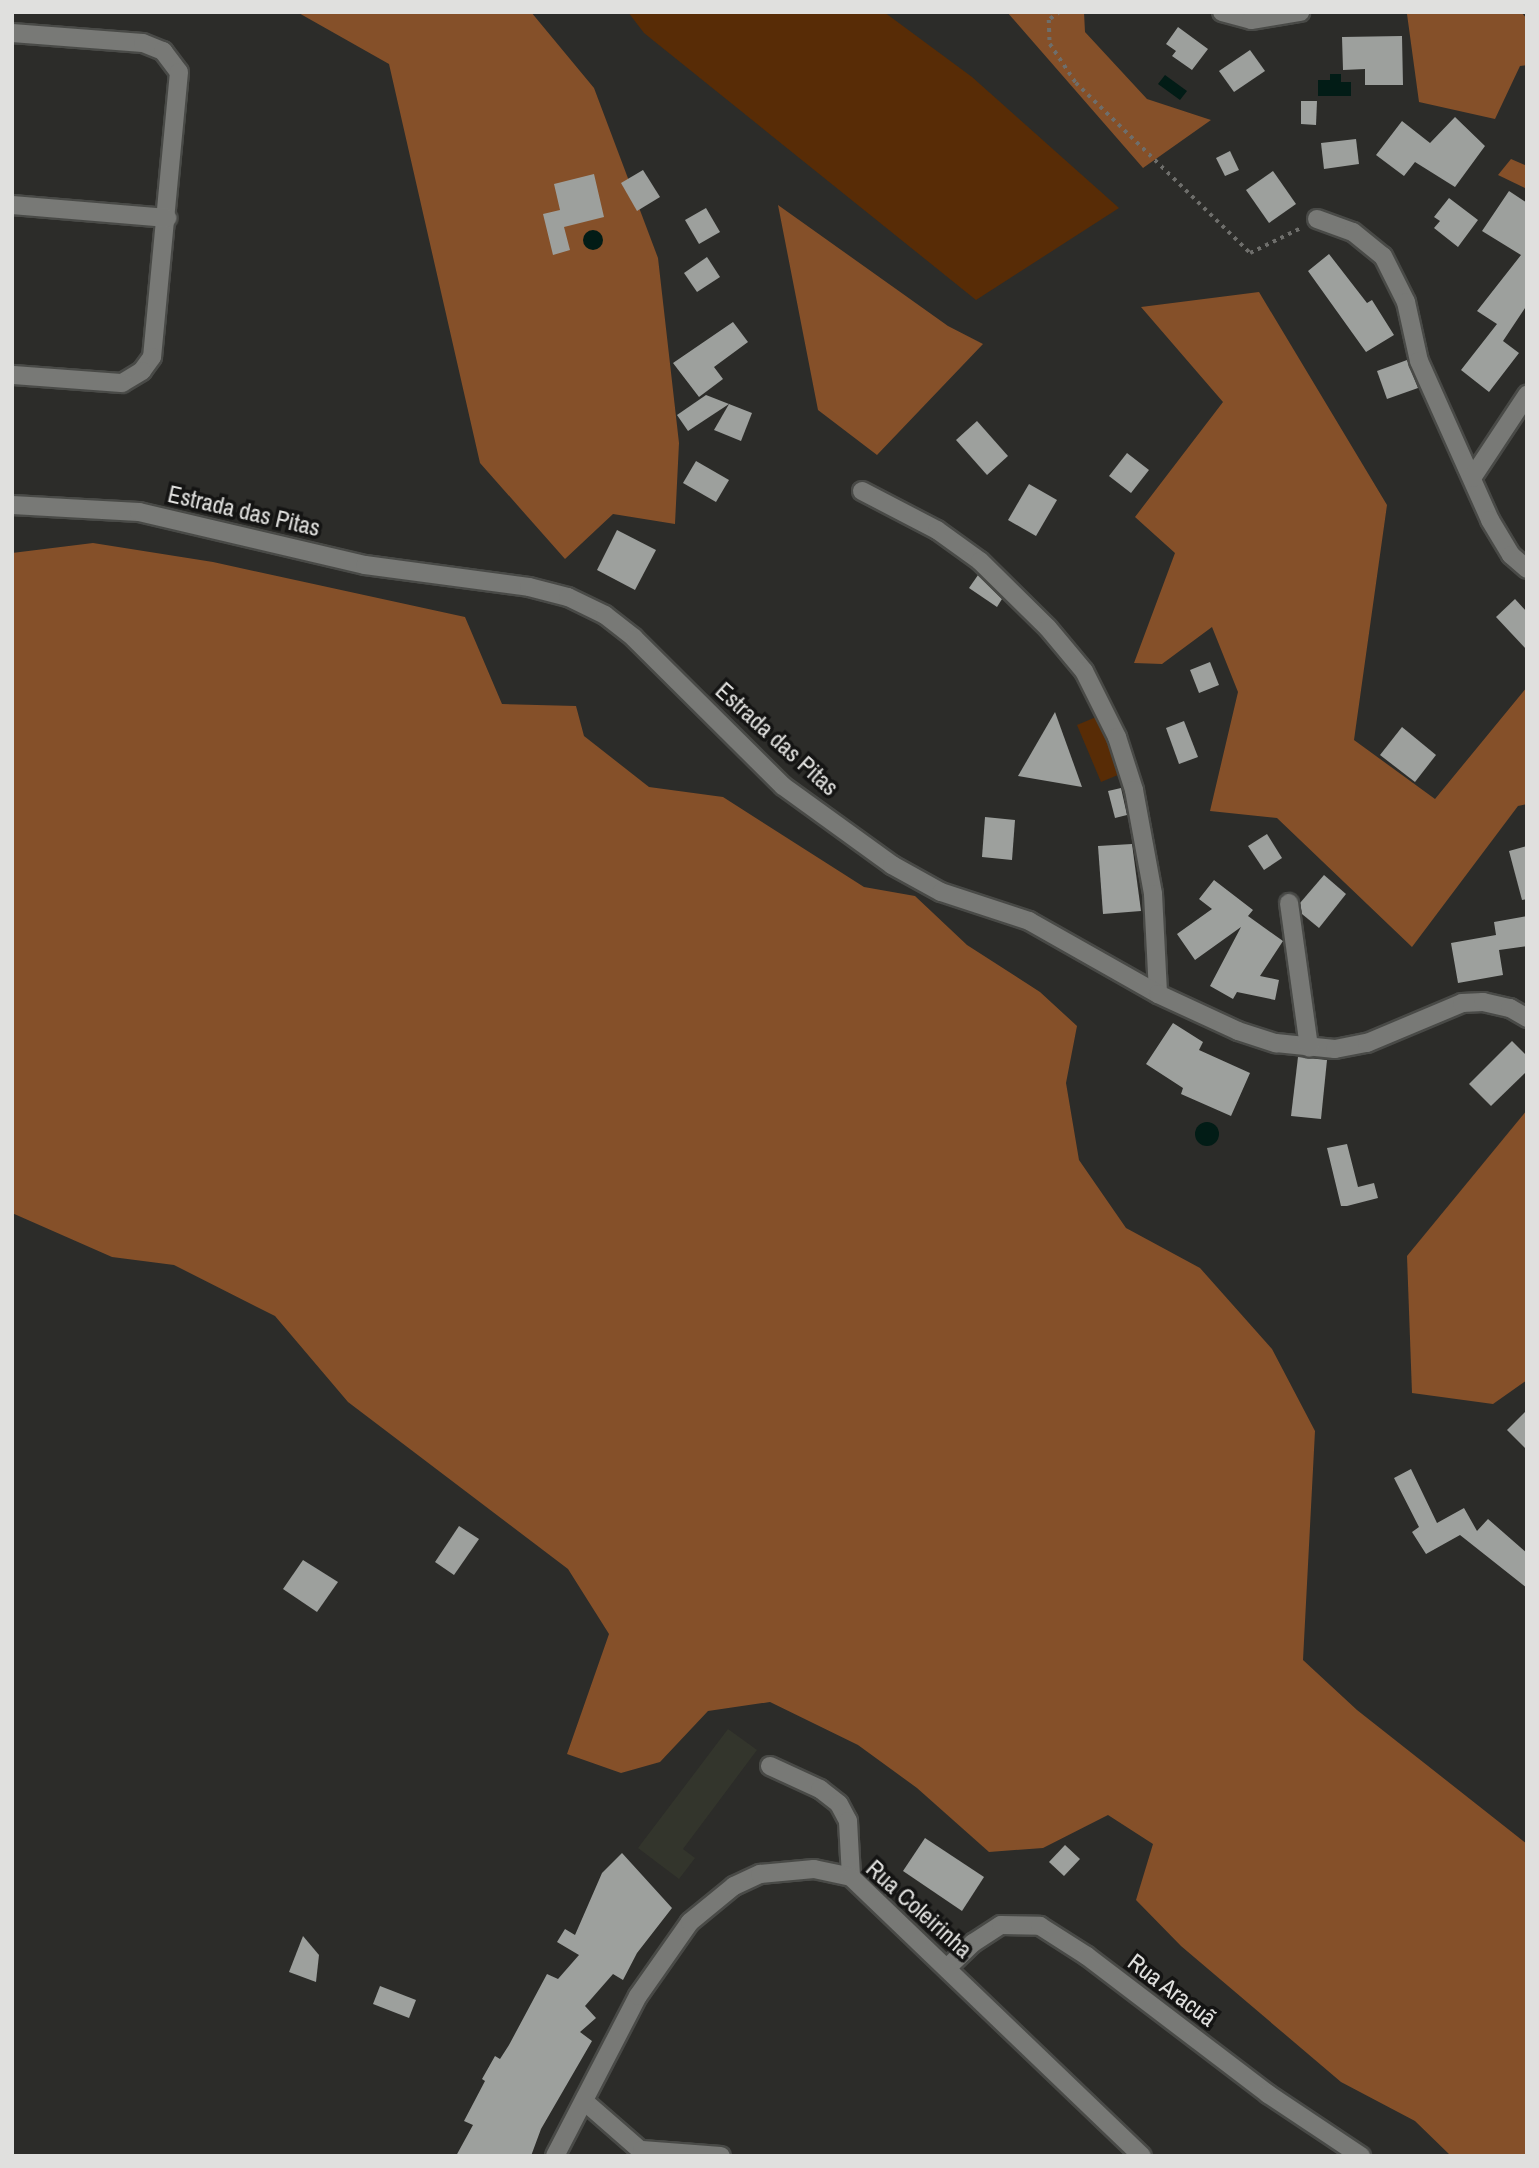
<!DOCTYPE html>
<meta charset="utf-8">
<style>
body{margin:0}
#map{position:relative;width:1539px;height:2168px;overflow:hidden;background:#2c2c29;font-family:"Archivo Narrow",sans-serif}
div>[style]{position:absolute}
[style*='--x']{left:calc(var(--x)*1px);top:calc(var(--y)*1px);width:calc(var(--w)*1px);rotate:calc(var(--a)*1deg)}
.built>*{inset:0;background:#33352c}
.green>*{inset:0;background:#582c06}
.forest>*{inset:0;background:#855029}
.water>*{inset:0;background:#021c16}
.round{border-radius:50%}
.building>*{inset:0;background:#9da09d}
.path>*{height:3.5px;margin-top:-1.75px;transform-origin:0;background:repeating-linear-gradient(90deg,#6e6e6b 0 3.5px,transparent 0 8.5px)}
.roads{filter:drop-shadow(2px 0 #494a47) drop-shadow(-2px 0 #494a47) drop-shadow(0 2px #494a47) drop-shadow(0 -2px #494a47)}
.minor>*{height:18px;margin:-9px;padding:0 9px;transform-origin:9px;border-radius:9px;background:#787976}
span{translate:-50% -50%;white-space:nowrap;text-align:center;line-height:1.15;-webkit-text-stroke:7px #141413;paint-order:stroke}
.street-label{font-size:24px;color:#e0e0de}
.frame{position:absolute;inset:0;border:14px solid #e0e0de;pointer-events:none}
</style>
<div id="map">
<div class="built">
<i style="clip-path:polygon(728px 1729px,757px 1750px,683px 1849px,695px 1858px,679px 1879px,638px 1848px)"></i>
</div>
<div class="green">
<i style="clip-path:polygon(628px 12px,884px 12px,972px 77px,1119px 208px,976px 300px,644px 33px)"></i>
<i style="clip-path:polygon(1101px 715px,1125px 772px,1101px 782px,1077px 725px)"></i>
</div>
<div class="forest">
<i style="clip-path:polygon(297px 12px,531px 12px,594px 88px,658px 258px,679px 443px,675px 524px,613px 514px,565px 559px,480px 463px,389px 64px)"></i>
<i style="clip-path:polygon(1007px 12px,1084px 12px,1085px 32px,1147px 99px,1211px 120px,1143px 168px)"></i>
<i style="clip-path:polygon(1521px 12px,1527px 19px,1527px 65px,1520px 66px,1495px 119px,1419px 102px,1407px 14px)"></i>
<i style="clip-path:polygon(1511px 159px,1527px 166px,1527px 189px,1498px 175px)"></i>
<i style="clip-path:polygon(778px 205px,948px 326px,983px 344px,877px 455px,818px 410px)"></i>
<i style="clip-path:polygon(1259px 292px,1387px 505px,1354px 740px,1435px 799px,1527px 687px,1527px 804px,1518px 806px,1412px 947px,1277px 818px,1210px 811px,1238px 692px,1212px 627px,1162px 664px,1134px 663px,1175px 553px,1135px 517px,1223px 402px,1141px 307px)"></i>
<i style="clip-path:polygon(93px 543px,213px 562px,465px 617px,502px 704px,576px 706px,584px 736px,649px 787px,723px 797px,864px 887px,915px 896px,967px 945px,1040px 992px,1077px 1026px,1066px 1083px,1079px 1160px,1126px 1228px,1200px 1268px,1272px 1349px,1315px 1431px,1303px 1660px,1357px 1710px,1527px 1844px,1527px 2156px,1451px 2156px,1415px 2121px,1341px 2082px,1181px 1946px,1136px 1900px,1153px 1844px,1108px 1815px,1043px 1848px,989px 1852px,917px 1788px,858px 1745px,770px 1702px,708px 1711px,660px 1762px,621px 1773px,567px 1754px,609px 1634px,568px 1569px,348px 1402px,275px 1316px,174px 1265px,112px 1257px,12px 1213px,12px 553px)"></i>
<i style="clip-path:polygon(1527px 1110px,1527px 1380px,1493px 1404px,1412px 1393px,1407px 1256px)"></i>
</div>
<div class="water">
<i style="clip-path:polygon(1330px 74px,1341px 74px,1341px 82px,1351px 82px,1351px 96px,1318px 96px,1318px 80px,1330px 80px)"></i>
<i style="clip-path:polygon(1165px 75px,1187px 91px,1180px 100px,1158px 84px)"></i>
<i class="round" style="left:583px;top:230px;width:20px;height:20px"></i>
<i class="round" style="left:1195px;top:1122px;width:24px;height:24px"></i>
</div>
<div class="building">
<i style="clip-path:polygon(1178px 27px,1208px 49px,1192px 70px,1172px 56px,1176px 51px,1166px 44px)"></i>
<i style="clip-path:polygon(1402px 36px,1403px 85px,1365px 85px,1365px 69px,1343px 70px,1342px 37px)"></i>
<i style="clip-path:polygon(1250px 50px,1265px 71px,1234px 92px,1219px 71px)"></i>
<i style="clip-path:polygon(1301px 101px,1317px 101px,1316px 125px,1301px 124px)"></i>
<i style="clip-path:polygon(1455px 117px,1485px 146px,1455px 187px,1415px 162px,1404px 176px,1376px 155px,1402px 121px,1430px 143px)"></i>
<i style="clip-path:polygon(1356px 139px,1359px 164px,1324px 169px,1321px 143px)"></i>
<i style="clip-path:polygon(1230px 151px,1239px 170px,1225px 176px,1216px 158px)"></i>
<i style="clip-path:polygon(643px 170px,660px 197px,637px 211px,621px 183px)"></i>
<i style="clip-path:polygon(1273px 171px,1296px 204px,1269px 223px,1246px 190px)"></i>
<i style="clip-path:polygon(594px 174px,604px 217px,564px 227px,570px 250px,553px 255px,543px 214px,560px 210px,554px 184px)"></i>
<i style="clip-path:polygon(1509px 191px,1527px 203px,1527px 305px,1503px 341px,1519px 353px,1489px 392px,1461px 370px,1497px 324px,1477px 311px,1521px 255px,1482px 231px)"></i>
<i style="clip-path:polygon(1449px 198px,1478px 220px,1458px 247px,1434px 228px,1440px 221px,1434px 217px)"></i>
<i style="clip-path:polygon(706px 208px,720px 232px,699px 244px,685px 220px)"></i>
<i style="clip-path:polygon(1329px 254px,1367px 303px,1372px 300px,1394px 335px,1366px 352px,1308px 271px)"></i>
<i style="clip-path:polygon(707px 257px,720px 277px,697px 292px,684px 273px)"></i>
<i style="clip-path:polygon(733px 322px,748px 342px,714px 367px,723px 379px,699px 397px,673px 363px)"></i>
<i style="clip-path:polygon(1407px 360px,1418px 388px,1387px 399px,1377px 371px)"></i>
<i style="clip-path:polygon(706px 395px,729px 404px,688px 431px,677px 415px)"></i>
<i style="clip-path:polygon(729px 404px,752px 413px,741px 441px,714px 430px)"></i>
<i style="clip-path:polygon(977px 421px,1008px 456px,987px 475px,956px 440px)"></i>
<i style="clip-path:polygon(1127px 453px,1149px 470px,1131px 493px,1109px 476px)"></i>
<i style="clip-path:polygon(696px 461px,729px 480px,716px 502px,683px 483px)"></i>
<i style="clip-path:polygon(1029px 484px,1057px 500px,1036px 536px,1008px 520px)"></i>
<i style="clip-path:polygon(617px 530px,656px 550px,635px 590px,597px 570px)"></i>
<i style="clip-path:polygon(978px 575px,1002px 599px,997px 607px,969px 588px)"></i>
<i style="clip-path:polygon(1515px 599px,1527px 612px,1527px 650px,1496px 617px)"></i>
<i style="clip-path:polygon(1210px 662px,1219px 685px,1199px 693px,1190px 670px)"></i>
<i style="clip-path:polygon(1055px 712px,1082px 787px,1018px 776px)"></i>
<i style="clip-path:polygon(1184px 721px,1198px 757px,1179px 764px,1166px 728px)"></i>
<i style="clip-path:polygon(1402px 727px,1436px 755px,1415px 782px,1380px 755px)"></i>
<i style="clip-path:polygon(1121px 788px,1127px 815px,1115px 818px,1108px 791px)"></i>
<i style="clip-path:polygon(985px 817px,1015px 820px,1012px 860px,982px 857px)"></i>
<i style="clip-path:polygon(1267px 834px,1282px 858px,1264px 870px,1248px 846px)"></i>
<i style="clip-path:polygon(1132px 844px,1141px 911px,1103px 914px,1098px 846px)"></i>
<i style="clip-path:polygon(1527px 846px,1527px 899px,1522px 900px,1509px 851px)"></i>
<i style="clip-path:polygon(1324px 875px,1346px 894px,1319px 928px,1302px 914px,1300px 903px)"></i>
<i style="clip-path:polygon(1214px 880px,1253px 910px,1248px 916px,1283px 941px,1260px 976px,1279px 980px,1275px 1000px,1237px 992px,1233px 999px,1210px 986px,1241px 927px,1195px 960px,1177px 934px,1212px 909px,1199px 899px)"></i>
<i style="clip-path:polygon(1527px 916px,1527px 946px,1499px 950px,1503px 975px,1458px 983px,1451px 943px,1496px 935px,1494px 922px)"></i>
<i style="clip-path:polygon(1173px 1023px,1203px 1042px,1199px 1050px,1250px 1073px,1231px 1116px,1181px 1094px,1183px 1088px,1146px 1064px)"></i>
<i style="clip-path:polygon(1512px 1041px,1527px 1056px,1527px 1071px,1491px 1106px,1469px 1084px)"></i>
<i style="clip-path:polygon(1298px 1057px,1327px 1060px,1321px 1119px,1291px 1116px)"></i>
<i style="clip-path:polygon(1347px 1144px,1358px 1187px,1374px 1183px,1378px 1198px,1347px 1206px,1341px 1206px,1327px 1148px)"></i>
<i style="clip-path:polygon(1527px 1410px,1527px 1450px,1507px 1430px)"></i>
<i style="clip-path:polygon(1411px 1469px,1437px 1523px,1464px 1508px,1477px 1531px,1488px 1519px,1527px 1553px,1527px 1588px,1460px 1535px,1426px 1554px,1412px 1532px,1419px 1527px,1394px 1478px)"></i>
<i style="clip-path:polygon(459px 1526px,479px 1539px,454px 1575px,435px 1562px)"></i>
<i style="clip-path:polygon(303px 1560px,338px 1582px,317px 1612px,283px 1589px)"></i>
<i style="clip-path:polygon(925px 1838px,984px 1877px,962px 1911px,903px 1871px)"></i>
<i style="clip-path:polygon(1065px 1845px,1080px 1859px,1064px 1876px,1049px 1862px)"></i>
<i style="clip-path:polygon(622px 1853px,672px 1908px,637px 1953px,623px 1980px,613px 1974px,585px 2006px,596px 2018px,580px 2032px,592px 2041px,541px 2129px,531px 2156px,456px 2156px,473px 2125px,464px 2121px,485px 2081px,482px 2079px,495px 2056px,500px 2059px,509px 2045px,547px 1974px,558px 1979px,579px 1955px,557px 1942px,565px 1929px,575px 1935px,602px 1873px)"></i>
<i style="clip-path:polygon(303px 1936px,319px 1955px,316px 1982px,289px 1972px)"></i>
<i style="clip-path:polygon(380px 1986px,416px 2000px,409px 2018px,373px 2004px)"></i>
</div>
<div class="path">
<i style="--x:1060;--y:12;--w:14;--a:144"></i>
<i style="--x:1049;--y:20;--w:24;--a:88"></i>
<i style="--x:1050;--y:44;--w:47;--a:56.3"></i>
<i style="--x:1076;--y:83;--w:243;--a:44.3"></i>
<i style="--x:1250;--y:253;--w:59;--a:-26.1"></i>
</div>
<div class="roads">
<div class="minor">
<i style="--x:1222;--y:12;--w:30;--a:15"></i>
<i style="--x:1251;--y:20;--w:50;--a:-9.3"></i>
<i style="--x:12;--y:33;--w:131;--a:4.4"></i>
<i style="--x:143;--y:43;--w:22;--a:22"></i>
<i style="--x:163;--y:51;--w:26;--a:53"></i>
<i style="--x:179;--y:72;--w:286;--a:95.4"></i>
<i style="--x:152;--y:357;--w:17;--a:126"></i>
<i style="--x:142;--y:371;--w:23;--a:149"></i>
<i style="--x:122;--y:383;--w:110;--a:-175.8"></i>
<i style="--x:12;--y:205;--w:156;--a:4.8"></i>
<i style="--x:1317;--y:219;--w:38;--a:20"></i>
<i style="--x:1353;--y:232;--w:38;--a:39"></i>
<i style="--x:1383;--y:256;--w:51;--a:63.4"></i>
<i style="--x:1406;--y:302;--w:60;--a:77.6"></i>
<i style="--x:1419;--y:361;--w:174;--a:65.9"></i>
<i style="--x:1490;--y:520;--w:41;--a:59"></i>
<i style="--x:1511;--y:555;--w:21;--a:41"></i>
<i style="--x:1472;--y:478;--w:100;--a:-56.5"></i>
<i style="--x:862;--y:491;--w:85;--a:27.5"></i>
<i style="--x:937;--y:530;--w:53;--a:35.8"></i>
<i style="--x:980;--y:561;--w:95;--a:44.6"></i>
<i style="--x:1048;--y:628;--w:56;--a:50.1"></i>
<i style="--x:1084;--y:671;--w:74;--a:63.4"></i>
<i style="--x:1117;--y:737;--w:56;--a:72.2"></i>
<i style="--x:1134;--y:790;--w:106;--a:79.6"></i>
<i style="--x:1153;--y:894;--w:100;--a:87.1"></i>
<i style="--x:12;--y:505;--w:127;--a:3.2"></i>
<i style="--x:139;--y:512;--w:232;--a:13.2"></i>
<i style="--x:365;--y:565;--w:165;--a:7.6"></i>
<i style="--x:529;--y:587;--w:40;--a:14.4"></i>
<i style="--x:568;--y:597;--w:41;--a:25.9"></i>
<i style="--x:605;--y:615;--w:37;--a:38"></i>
<i style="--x:634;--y:638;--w:210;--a:44.8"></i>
<i style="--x:783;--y:786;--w:135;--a:35.9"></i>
<i style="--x:892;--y:865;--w:56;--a:28.9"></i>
<i style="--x:941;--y:892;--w:93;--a:18.2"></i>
<i style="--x:1029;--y:921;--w:148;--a:29.5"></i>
<i style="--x:1158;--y:994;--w:88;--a:24.8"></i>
<i style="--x:1238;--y:1031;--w:40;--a:18"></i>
<i style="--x:1276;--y:1043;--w:59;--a:5.8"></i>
<i style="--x:1335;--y:1049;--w:33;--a:-11"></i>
<i style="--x:1367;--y:1043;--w:103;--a:-22.8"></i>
<i style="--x:1462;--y:1003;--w:21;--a:-3"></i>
<i style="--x:1483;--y:1002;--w:28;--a:13"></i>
<i style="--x:1510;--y:1008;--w:20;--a:30"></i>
<i style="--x:1289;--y:903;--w:146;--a:82.1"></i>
<i style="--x:770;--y:1766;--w:55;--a:24.7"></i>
<i style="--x:820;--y:1789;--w:24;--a:38"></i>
<i style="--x:839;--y:1804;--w:19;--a:62"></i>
<i style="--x:848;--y:1821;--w:56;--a:86.9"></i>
<i style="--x:948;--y:1967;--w:35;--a:-44"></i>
<i style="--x:973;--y:1943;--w:33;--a:-33"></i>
<i style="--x:1001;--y:1925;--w:39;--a:1"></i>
<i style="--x:1040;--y:1926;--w:56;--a:32.6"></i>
<i style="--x:1087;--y:1956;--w:228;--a:37.3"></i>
<i style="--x:1268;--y:2094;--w:112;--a:33.7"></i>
<i style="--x:584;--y:2101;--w:84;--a:41.1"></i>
<i style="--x:642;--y:2150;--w:79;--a:4.3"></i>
<i style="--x:555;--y:2156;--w:180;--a:-62.6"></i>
<i style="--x:638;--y:1996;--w:90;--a:-54.9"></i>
<i style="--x:690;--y:1922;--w:57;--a:-39.3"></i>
<i style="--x:734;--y:1886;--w:29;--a:-25"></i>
<i style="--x:760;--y:1874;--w:54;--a:-5.3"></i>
<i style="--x:814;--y:1869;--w:38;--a:12"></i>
<i style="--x:851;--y:1877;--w:403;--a:43.8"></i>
</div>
</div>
<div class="street-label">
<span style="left:244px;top:511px;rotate:13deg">Estrada das Pitas</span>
<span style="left:777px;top:739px;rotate:42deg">Estrada das Pitas</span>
<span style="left:919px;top:1909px;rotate:42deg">Rua Coleirinha</span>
<span style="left:1172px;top:1990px;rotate:37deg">Rua Aracuã</span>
</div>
<div class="frame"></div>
</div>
